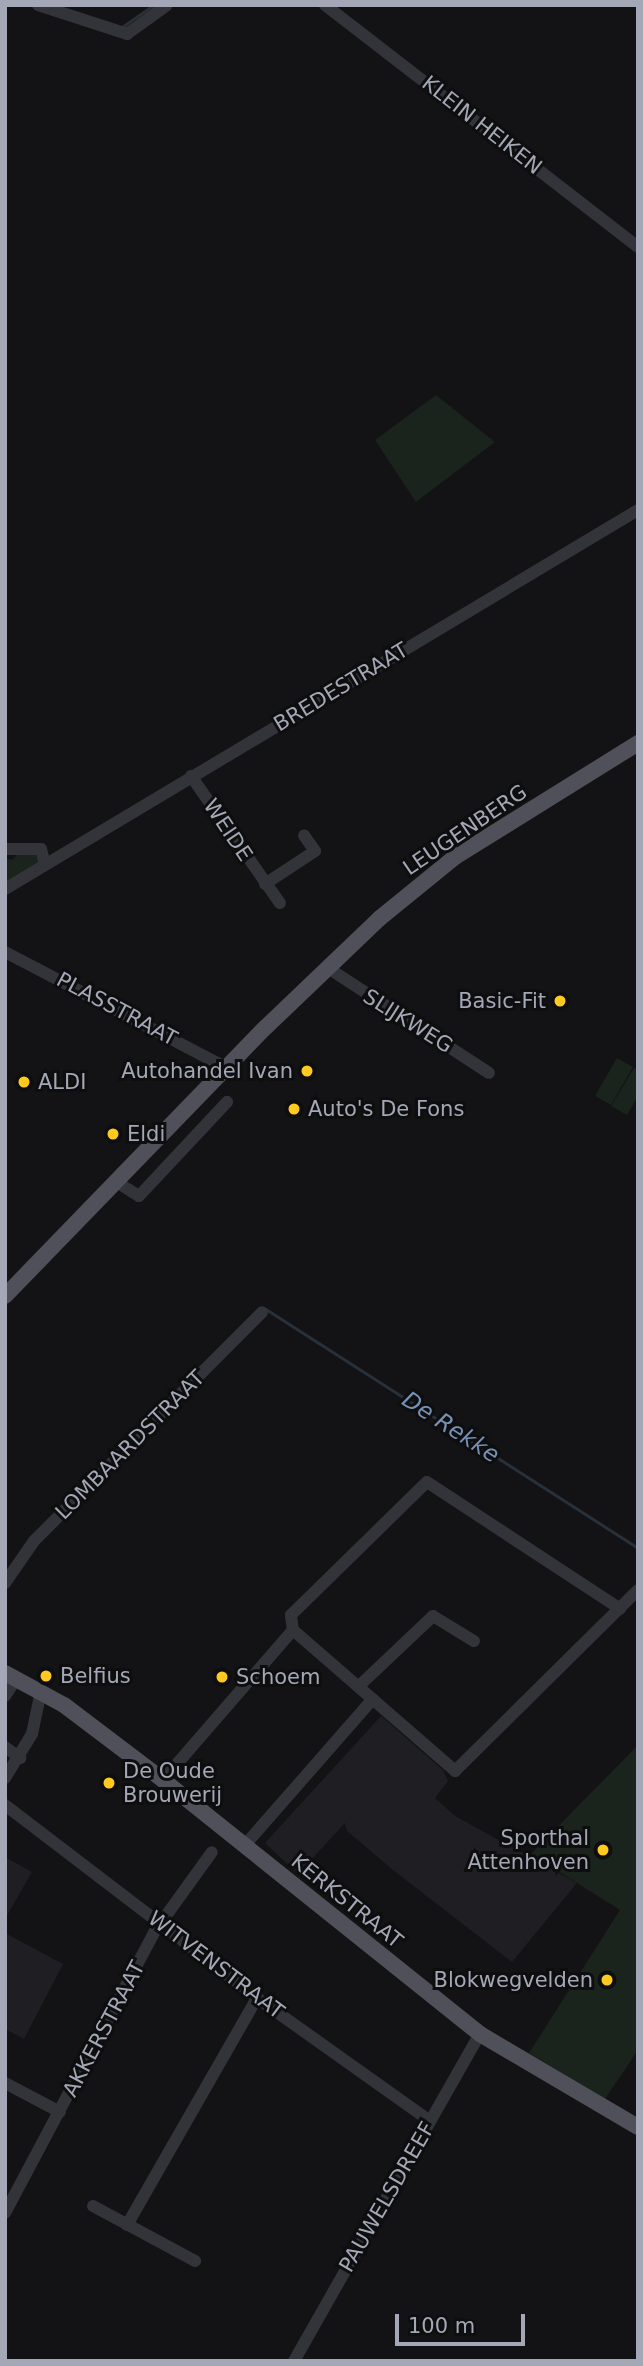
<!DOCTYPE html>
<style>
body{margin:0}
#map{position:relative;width:643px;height:2366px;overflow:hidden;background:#131315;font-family:"DejaVu Sans",sans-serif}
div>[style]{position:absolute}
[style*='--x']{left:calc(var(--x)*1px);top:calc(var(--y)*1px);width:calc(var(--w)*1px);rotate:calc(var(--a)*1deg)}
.built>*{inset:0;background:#1f1e22}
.green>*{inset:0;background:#1a231c}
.stream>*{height:2.5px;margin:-1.25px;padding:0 1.25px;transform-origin:1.25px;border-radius:1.25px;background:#283039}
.minor>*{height:12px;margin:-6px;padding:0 6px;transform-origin:6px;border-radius:6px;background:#33343a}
.major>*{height:16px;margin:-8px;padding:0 8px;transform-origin:8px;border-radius:8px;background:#4f5059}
.dots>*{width:19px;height:19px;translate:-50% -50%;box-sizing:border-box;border:4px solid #0e0e0f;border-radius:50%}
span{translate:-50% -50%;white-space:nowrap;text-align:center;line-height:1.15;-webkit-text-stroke:6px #0e0e0f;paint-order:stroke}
.street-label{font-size:21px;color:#a3a7b6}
.poi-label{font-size:21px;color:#a3a7b6}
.right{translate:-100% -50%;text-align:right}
.left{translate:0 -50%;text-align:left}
.water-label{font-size:23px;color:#7691b5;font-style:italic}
.frame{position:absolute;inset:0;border:7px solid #a3a7b6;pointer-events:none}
.scale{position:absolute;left:395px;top:2314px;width:130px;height:32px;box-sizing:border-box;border:4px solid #a3a7b6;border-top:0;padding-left:9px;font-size:21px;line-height:24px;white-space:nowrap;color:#a3a7b6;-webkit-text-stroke:5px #0e0e0f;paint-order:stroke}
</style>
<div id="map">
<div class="built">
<i style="clip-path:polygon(381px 1716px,443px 1770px,448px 1781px,435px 1798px,455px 1816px,577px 1883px,512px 1962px,393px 1870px,347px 1831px,345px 1823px,298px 1874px,265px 1843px)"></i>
<i style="clip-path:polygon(5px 1857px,32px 1872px,5px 1919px)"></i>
<i style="clip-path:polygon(5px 1933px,63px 1964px,24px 2039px,5px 2029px)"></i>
</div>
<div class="green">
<i style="clip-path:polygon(436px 395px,495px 442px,416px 502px,375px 440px)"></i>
<i style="clip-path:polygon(19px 853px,35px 853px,39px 863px,5px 884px,5px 858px,12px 860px)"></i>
<i style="clip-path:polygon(617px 1058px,633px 1067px,611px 1105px,595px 1096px)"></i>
<i style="clip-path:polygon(634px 1068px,638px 1070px,638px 1096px,627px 1115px,611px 1106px)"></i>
<i style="clip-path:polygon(638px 1745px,638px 2050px,605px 2099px,529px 2053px,620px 1910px,531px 1854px)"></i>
</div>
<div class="stream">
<i style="--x:122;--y:27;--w:38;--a:-35"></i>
<i style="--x:266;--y:1309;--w:442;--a:32.7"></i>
</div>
<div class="minor">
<i style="--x:38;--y:5;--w:94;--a:18"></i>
<i style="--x:127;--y:34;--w:49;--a:-35.9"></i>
<i style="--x:325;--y:5;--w:396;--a:37.7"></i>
<i style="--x:191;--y:776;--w:155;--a:55"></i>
<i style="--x:5;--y:849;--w:36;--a:0"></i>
<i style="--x:41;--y:849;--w:16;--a:76"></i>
<i style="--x:265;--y:884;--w:60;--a:-33.4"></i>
<i style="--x:315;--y:851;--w:19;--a:-125"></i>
<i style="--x:5;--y:889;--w:738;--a:-30.91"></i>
<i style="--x:5;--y:952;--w:250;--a:27.6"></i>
<i style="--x:328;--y:968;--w:192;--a:33.1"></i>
<i style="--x:115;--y:1181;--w:28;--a:32"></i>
<i style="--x:139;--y:1196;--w:129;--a:-46.9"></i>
<i style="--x:5;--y:1583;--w:51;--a:-55.4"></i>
<i style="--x:34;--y:1541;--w:323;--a:-45.1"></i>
<i style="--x:293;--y:1630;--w:215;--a:41"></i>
<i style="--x:455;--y:1771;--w:257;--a:-44.7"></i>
<i style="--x:293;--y:1630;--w:15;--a:-98"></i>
<i style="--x:291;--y:1615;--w:190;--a:-44.4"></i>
<i style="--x:427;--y:1482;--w:231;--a:33.3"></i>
<i style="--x:359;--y:1686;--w:102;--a:-43.4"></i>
<i style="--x:433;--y:1616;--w:48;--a:31.4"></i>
<i style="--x:5;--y:1696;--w:20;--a:-57"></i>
<i style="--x:5;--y:1747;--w:19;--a:36"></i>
<i style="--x:5;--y:1778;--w:52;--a:-58.5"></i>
<i style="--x:32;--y:1734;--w:44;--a:-78.2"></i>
<i style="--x:163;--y:1780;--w:198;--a:-49.1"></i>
<i style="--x:5;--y:1805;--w:317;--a:37.4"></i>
<i style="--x:257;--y:1998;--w:212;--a:35.4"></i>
<i style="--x:245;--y:1845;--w:194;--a:-48.8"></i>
<i style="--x:5;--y:2083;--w:62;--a:27.8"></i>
<i style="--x:93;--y:2206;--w:116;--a:28.3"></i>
<i style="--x:5;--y:2213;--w:319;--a:-62"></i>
<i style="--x:155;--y:1931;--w:97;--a:-54.2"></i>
<i style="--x:127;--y:2225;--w:262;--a:-60.2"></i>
<i style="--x:294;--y:2361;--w:376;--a:-60.4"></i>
</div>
<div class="major">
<i style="--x:5;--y:1296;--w:375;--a:-45.9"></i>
<i style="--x:266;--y:1027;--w:158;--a:-43.7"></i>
<i style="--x:380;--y:918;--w:97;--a:-39.1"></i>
<i style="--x:455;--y:857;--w:216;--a:-31.9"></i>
<i style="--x:5;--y:1673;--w:67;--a:28.5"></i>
<i style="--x:64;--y:1705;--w:124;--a:37.1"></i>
<i style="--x:163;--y:1780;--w:406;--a:38.7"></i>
<i style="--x:480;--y:2034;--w:183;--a:30.5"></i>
</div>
<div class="dots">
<i style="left:560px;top:1001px;background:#ffca20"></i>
<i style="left:307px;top:1071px;background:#ffca20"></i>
<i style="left:24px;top:1082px;background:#ffca20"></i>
<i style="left:294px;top:1109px;background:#ffca20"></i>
<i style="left:113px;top:1134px;background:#ffca20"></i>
<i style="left:46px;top:1676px;background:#ffca20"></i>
<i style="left:222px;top:1677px;background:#ffca20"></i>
<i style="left:109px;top:1783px;background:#ffca20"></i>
<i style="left:603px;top:1850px;background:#ffca20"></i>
<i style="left:607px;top:1980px;background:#ffca20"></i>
</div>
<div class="street-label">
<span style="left:482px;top:125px;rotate:38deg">KLEIN HEIKEN</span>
<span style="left:341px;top:687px;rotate:-31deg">BREDESTRAAT</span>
<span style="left:228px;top:830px;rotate:56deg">WEIDE</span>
<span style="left:465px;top:830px;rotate:-34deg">LEUGENBERG</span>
<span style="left:117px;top:1009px;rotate:28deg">PLASSTRAAT</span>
<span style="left:408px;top:1021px;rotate:32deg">SLIJKWEG</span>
<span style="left:130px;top:1445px;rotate:-45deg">LOMBAARDSTRAAT</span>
<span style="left:347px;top:1901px;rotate:39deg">KERKSTRAAT</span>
<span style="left:216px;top:1965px;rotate:37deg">WITVENSTRAAT</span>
<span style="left:104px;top:2029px;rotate:-62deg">AKKERSTRAAT</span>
<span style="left:387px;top:2197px;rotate:-60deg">PAUWELSDREEF</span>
</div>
<div class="poi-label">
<span class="right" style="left:546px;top:1001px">Basic-Fit</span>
<span class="right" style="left:293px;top:1071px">Autohandel Ivan</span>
<span class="left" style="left:38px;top:1082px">ALDI</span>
<span class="left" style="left:308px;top:1109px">Auto's De Fons</span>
<span class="left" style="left:127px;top:1134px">Eldi</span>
<span class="left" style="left:60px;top:1676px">Belfius</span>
<span class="left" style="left:236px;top:1677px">Schoem</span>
<span class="left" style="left:123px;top:1783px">De Oude<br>Brouwerij</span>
<span class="right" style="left:589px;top:1850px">Sporthal<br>Attenhoven</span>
<span class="right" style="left:593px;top:1980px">Blokwegvelden</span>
</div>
<div class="water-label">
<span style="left:451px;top:1427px;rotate:33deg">De Rekke</span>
</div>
<div class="frame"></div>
<div class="scale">100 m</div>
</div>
